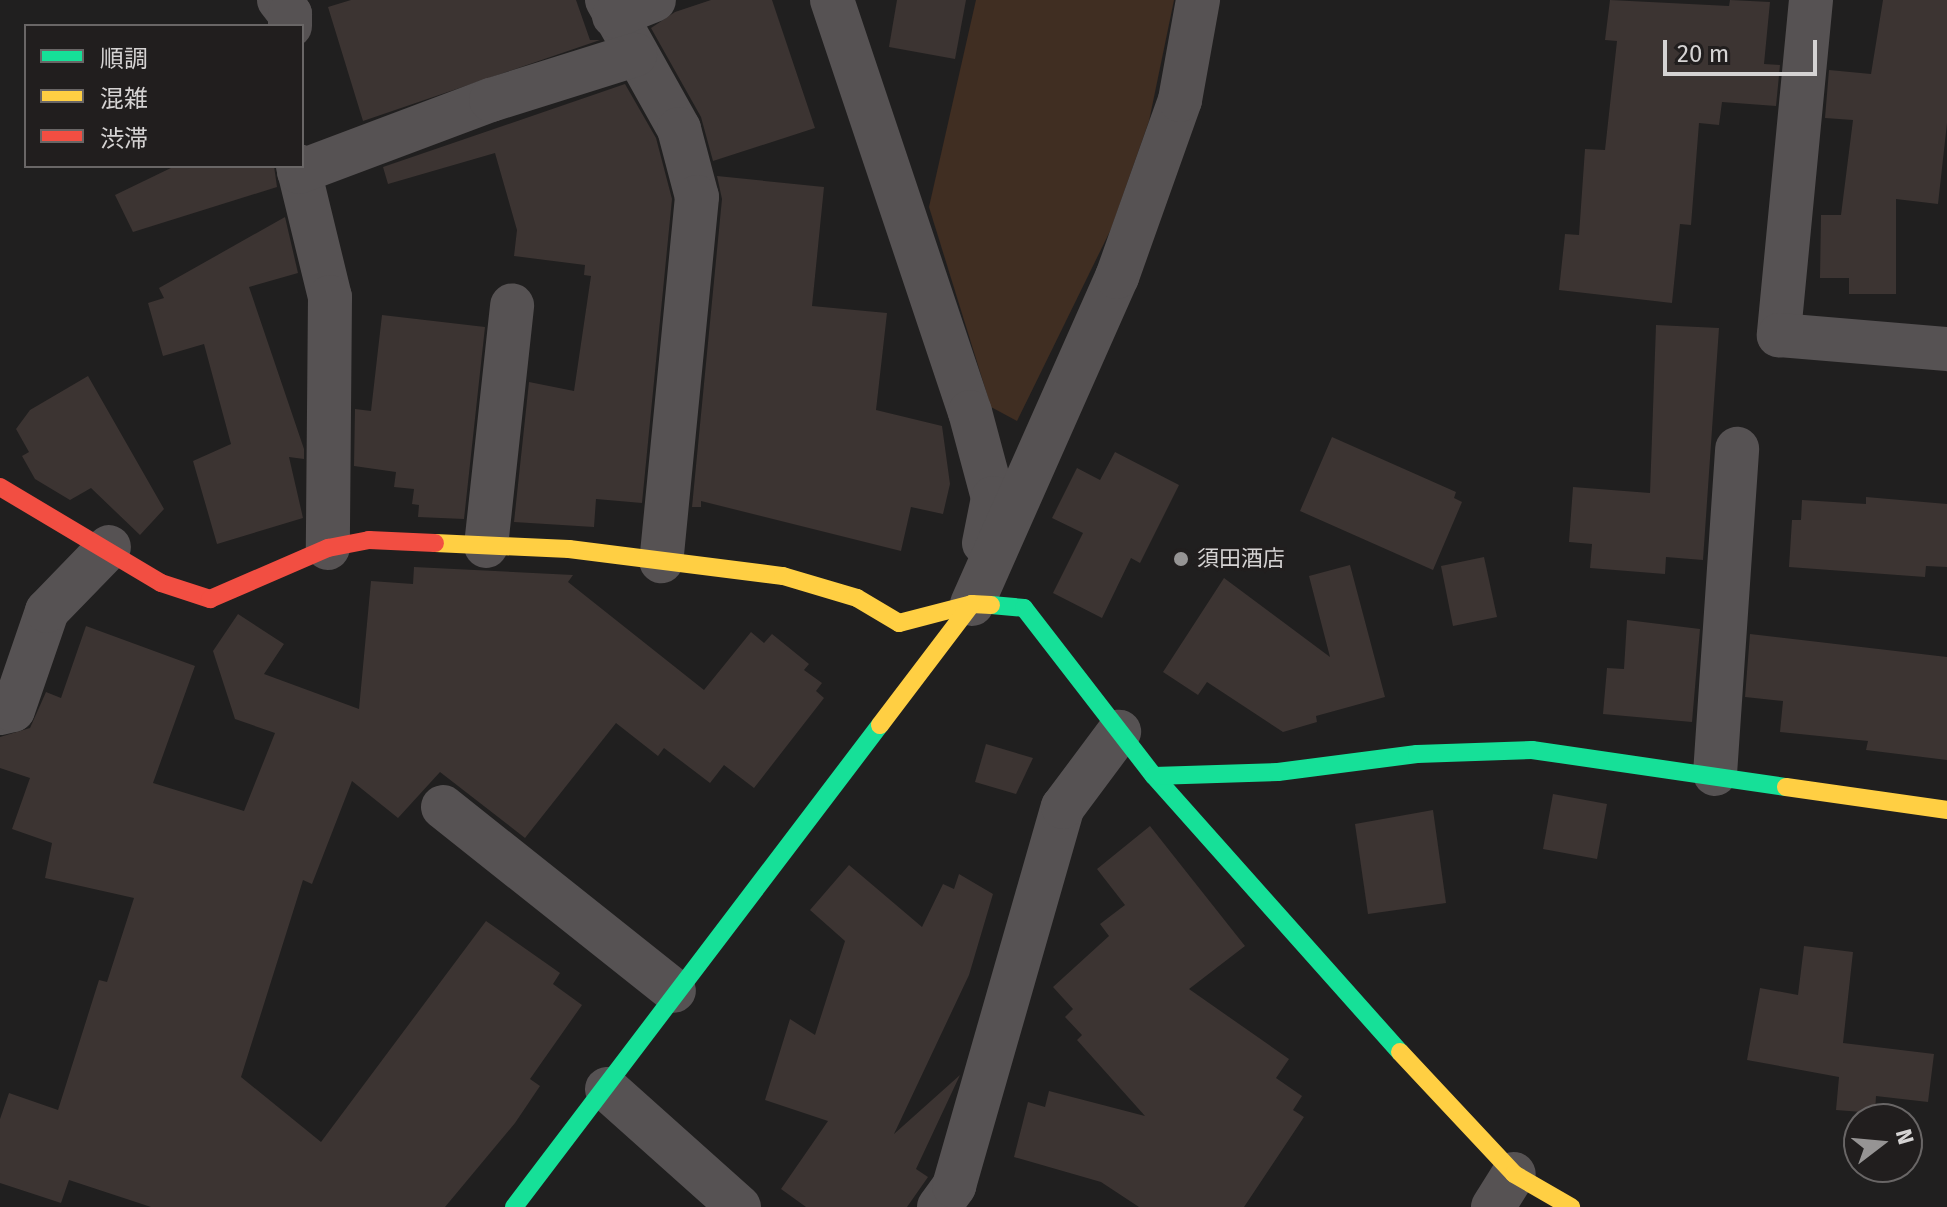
<!DOCTYPE html>
<meta charset="utf-8">
<style>
body{margin:0}
#map{position:relative;width:1947px;height:1207px;overflow:hidden;background:#201f1f;font-family:"Fira Sans","Noto Sans JP",sans-serif}
div>[style]{position:absolute}
[style*='--x']{left:calc(var(--x)*1px);top:calc(var(--y)*1px);width:calc(var(--w)*1px);rotate:calc(var(--a)*1deg)}
.green>*{inset:0;background:#402e22}
.building>*{inset:0;background:#3c3432}
.street>*{height:44px;margin:-22px;padding:0 22px;transform-origin:22px;border-radius:22px;background:#565253}
.fast>*{height:18px;margin:-9px;padding:0 9px;transform-origin:9px;border-radius:9px;background:#16e098}
.slow>*{height:18px;margin:-9px;padding:0 9px;transform-origin:9px;border-radius:9px;background:#ffcf43}
.jam>*{height:18px;margin:-9px;padding:0 9px;transform-origin:9px;border-radius:9px;background:#f24e42}
.dots>*{width:22px;height:22px;translate:-50% -50%;box-sizing:border-box;border:4px solid #211e1e;border-radius:50%}
span{translate:-50% -50%;white-space:nowrap;text-align:center;line-height:1.15;-webkit-text-stroke:6px #211e1e;paint-order:stroke}
.poi-label{font-size:22px;color:#d5d3d3}
.left{translate:0 -50%;text-align:left}
.legend{position:absolute;left:24px;top:24px;width:280px;height:144px;box-sizing:border-box;background:#211e1e;border:2px solid #696666;margin:0;padding:10px 14px;list-style:none;font-size:24px;color:#d5d3d3}
.legend li{display:flex;align-items:center;gap:16px;height:40px}
.legend b{width:40px;border:2px solid #696666}
.north{position:absolute;left:1843px;top:1103px;width:80px;height:80px;box-sizing:border-box;background:#211e1e;border:2px solid #696666;border-radius:50%;rotate:74deg;font-size:22px;font-weight:700;line-height:32px;text-align:center;color:#d5d3d3}
.north::after{content:'';display:block;margin:auto;width:28px;height:36px;background:#969494;clip-path:polygon(50% 0,100% 100%,50% 72%,0 100%)}
.scale{position:absolute;left:1663px;top:40px;width:154px;height:36px;box-sizing:border-box;border:4px solid #d5d3d3;border-top:0;padding-left:10px;font-size:24px;line-height:28px;white-space:nowrap;color:#d5d3d3;-webkit-text-stroke:6px #211e1e;paint-order:stroke}
</style>
<div id="map">
<div class="green">
<i style="clip-path:polygon(976px 0,1174px 0,1149px 121px,1111px 229px,1017px 421px,991px 407px,929px 207px)"></i>
</div>
<div class="building">
<i style="clip-path:polygon(351px 0,576px 0,590px 40px,600px 40px,363px 121px,328px 7px)"></i>
<i style="clip-path:polygon(711px 0,772px 0,815px 128px,713px 161px,701px 117px,651px 28px,675px 12px)"></i>
<i style="clip-path:polygon(897px 0,966px 0,955px 59px,889px 47px)"></i>
<i style="clip-path:polygon(1610px 0,1729px 6px,1730px 0,1770px 2px,1764px 64px,1780px 65px,1776px 106px,1722px 102px,1719px 125px,1699px 123px,1691px 225px,1680px 224px,1672px 303px,1559px 290px,1565px 234px,1579px 235px,1585px 149px,1605px 150px,1617px 41px,1605px 40px)"></i>
<i style="clip-path:polygon(1883px 0,1947px 0,1947px 123px,1938px 204px,1896px 199px,1896px 294px,1849px 294px,1849px 278px,1820px 278px,1821px 215px,1841px 215px,1853px 120px,1825px 118px,1829px 70px,1871px 74px)"></i>
<i style="clip-path:polygon(625px 84px,656px 138px,672px 199px,642px 503px,596px 499px,594px 527px,514px 522px,529px 382px,574px 391px,591px 276px,584px 275px,585px 265px,514px 256px,517px 230px,495px 153px,388px 184px,383px 167px)"></i>
<i style="clip-path:polygon(175px 166px,274px 166px,277px 187px,133px 232px,115px 195px)"></i>
<i style="clip-path:polygon(717px 176px,824px 187px,812px 306px,887px 313px,876px 410px,942px 426px,950px 484px,943px 514px,911px 507px,901px 551px,701px 501px,701px 507px,692px 507px,722px 199px)"></i>
<i style="clip-path:polygon(285px 217px,298px 273px,249px 287px,304px 449px,304px 459px,289px 457px,303px 518px,217px 544px,193px 461px,231px 444px,204px 344px,163px 356px,148px 303px,164px 298px,159px 288px)"></i>
<i style="clip-path:polygon(382px 315px,485px 327px,464px 519px,418px 517px,419px 505px,412px 504px,414px 489px,394px 487px,396px 472px,354px 466px,355px 409px,371px 411px)"></i>
<i style="clip-path:polygon(1656px 325px,1719px 328px,1703px 560px,1666px 557px,1665px 574px,1590px 568px,1592px 544px,1569px 542px,1573px 487px,1650px 493px)"></i>
<i style="clip-path:polygon(88px 376px,164px 509px,140px 535px,91px 488px,70px 500px,35px 479px,22px 456px,29px 452px,16px 429px,30px 410px)"></i>
<i style="clip-path:polygon(1332px 437px,1456px 492px,1454px 498px,1462px 502px,1433px 570px,1300px 511px)"></i>
<i style="clip-path:polygon(1115px 452px,1179px 485px,1140px 563px,1131px 558px,1102px 618px,1053px 593px,1083px 533px,1052px 518px,1077px 468px,1100px 480px)"></i>
<i style="clip-path:polygon(1866px 497px,1947px 504px,1947px 567px,1926px 566px,1925px 577px,1789px 567px,1792px 520px,1801px 520px,1802px 500px,1866px 504px)"></i>
<i style="clip-path:polygon(1484px 557px,1497px 617px,1453px 626px,1441px 566px)"></i>
<i style="clip-path:polygon(1350px 565px,1385px 697px,1316px 716px,1317px 722px,1283px 732px,1207px 682px,1198px 695px,1163px 672px,1224px 578px,1330px 657px,1309px 576px)"></i>
<i style="clip-path:polygon(414px 567px,573px 575px,568px 582px,704px 690px,751px 632px,764px 643px,772px 634px,809px 664px,804px 670px,822px 683px,816px 691px,824px 698px,754px 788px,724px 765px,710px 783px,664px 748px,658px 756px,616px 723px,525px 838px,440px 772px,398px 818px,352px 781px,312px 884px,303px 880px,241px 1077px,321px 1142px,486px 921px,560px 973px,553px 984px,582px 1005px,530px 1079px,540px 1086px,515px 1123px,445px 1207px,151px 1207px,69px 1180px,61px 1203px,0 1183px,0 1119px,9px 1093px,58px 1110px,99px 980px,107px 982px,134px 898px,45px 878px,52px 843px,12px 829px,30px 778px,0 768px,0 737px,30px 728px,46px 692px,61px 698px,86px 626px,195px 666px,153px 783px,244px 811px,275px 733px,235px 719px,213px 651px,238px 614px,284px 644px,264px 674px,359px 709px,371px 581px,413px 584px)"></i>
<i style="clip-path:polygon(1627px 620px,1700px 629px,1692px 722px,1603px 714px,1607px 668px,1624px 669px)"></i>
<i style="clip-path:polygon(1750px 634px,1947px 657px,1947px 760px,1866px 750px,1868px 741px,1780px 732px,1783px 701px,1745px 697px)"></i>
<i style="clip-path:polygon(986px 744px,1033px 758px,1016px 794px,975px 782px)"></i>
<i style="clip-path:polygon(1553px 794px,1607px 804px,1597px 859px,1543px 849px)"></i>
<i style="clip-path:polygon(1433px 810px,1446px 903px,1368px 914px,1355px 824px)"></i>
<i style="clip-path:polygon(1150px 826px,1245px 946px,1189px 989px,1289px 1059px,1276px 1078px,1302px 1096px,1293px 1110px,1304px 1117px,1244px 1207px,1139px 1207px,1101px 1182px,1014px 1157px,1028px 1102px,1045px 1107px,1049px 1091px,1145px 1116px,1077px 1040px,1082px 1035px,1065px 1017px,1073px 1009px,1053px 987px,1109px 936px,1100px 924px,1125px 905px,1097px 869px)"></i>
<i style="clip-path:polygon(849px 865px,922px 927px,943px 884px,954px 889px,959px 874px,993px 894px,969px 975px,894px 1134px,960px 1075px,916px 1169px,928px 1177px,907px 1207px,806px 1207px,781px 1189px,828px 1121px,765px 1100px,790px 1019px,815px 1035px,845px 941px,810px 910px)"></i>
<i style="clip-path:polygon(1804px 946px,1853px 952px,1843px 1043px,1934px 1054px,1928px 1102px,1876px 1096px,1875px 1113px,1836px 1110px,1840px 1066px,1839px 1077px,1747px 1060px,1760px 988px,1798px 995px)"></i>
</div>
<div class="street">
<i style="--x:279;--y:0;--w:18;--a:52"></i>
<i style="--x:290;--y:14;--w:12;--a:90"></i>
<i style="--x:607;--y:0;--w:148;--a:60.8"></i>
<i style="--x:679;--y:129;--w:70;--a:75.2"></i>
<i style="--x:697;--y:197;--w:366;--a:95.6"></i>
<i style="--x:832;--y:0;--w:434;--a:71.5"></i>
<i style="--x:970;--y:412;--w:89;--a:75"></i>
<i style="--x:993;--y:498;--w:46;--a:101.3"></i>
<i style="--x:1811;--y:0;--w:337;--a:95.5"></i>
<i style="--x:1779;--y:335;--w:169;--a:4.8"></i>
<i style="--x:614;--y:16;--w:43;--a:-21.8"></i>
<i style="--x:298;--y:166;--w:135;--a:76.3"></i>
<i style="--x:330;--y:297;--w:251;--a:90.5"></i>
<i style="--x:299;--y:172;--w:205;--a:-20.6"></i>
<i style="--x:491;--y:100;--w:151;--a:-17.4"></i>
<i style="--x:486;--y:546;--w:242;--a:-83.8"></i>
<i style="--x:972;--y:604;--w:358;--a:-66.1"></i>
<i style="--x:1117;--y:277;--w:188;--a:-70.4"></i>
<i style="--x:1180;--y:100;--w:102;--a:-79.8"></i>
<i style="--x:0;--y:713;--w:13;--a:-13"></i>
<i style="--x:13;--y:710;--w:105;--a:-71"></i>
<i style="--x:47;--y:611;--w:89;--a:-45.9"></i>
<i style="--x:1715;--y:774;--w:326;--a:-86.1"></i>
<i style="--x:443;--y:807;--w:295;--a:38.5"></i>
<i style="--x:607;--y:1089;--w:177;--a:41.8"></i>
<i style="--x:939;--y:1207;--w:26;--a:-54"></i>
<i style="--x:954;--y:1186;--w:394;--a:-74"></i>
<i style="--x:1063;--y:807;--w:94;--a:-53.3"></i>
<i style="--x:1493;--y:1207;--w:39;--a:-58"></i>
</div>
<div class="fast">
<i style="--x:991;--y:605;--w:33;--a:5"></i>
<i style="--x:1024;--y:608;--w:212;--a:52.3"></i>
<i style="--x:1154;--y:776;--w:370;--a:48.3"></i>
<i style="--x:1154;--y:776;--w:124;--a:-1.8"></i>
<i style="--x:1278;--y:772;--w:140;--a:-7.4"></i>
<i style="--x:1417;--y:754;--w:115;--a:-2"></i>
<i style="--x:1532;--y:750;--w:257;--a:8.3"></i>
<i style="--x:514;--y:1207;--w:605;--a:-52.79"></i>
</div>
<div class="slow">
<i style="--x:435;--y:543;--w:134;--a:2.6"></i>
<i style="--x:569;--y:549;--w:216;--a:7.2"></i>
<i style="--x:783;--y:576;--w:77;--a:16.6"></i>
<i style="--x:857;--y:598;--w:49;--a:30.8"></i>
<i style="--x:899;--y:623;--w:75;--a:-14.6"></i>
<i style="--x:972;--y:604;--w:19;--a:3"></i>
<i style="--x:880;--y:725;--w:152;--a:-52.8"></i>
<i style="--x:1786;--y:787;--w:163;--a:8.1"></i>
<i style="--x:1400;--y:1052;--w:167;--a:46.9"></i>
<i style="--x:1514;--y:1174;--w:66;--a:30.1"></i>
</div>
<div class="jam">
<i style="--x:0;--y:487;--w:187;--a:30.8"></i>
<i style="--x:161;--y:583;--w:52;--a:18.1"></i>
<i style="--x:210;--y:599;--w:129;--a:-23.4"></i>
<i style="--x:328;--y:548;--w:42;--a:-11"></i>
<i style="--x:369;--y:540;--w:66;--a:2.6"></i>
</div>
<div class="dots">
<i style="left:1181px;top:559px;background:#969494"></i>
</div>
<div class="poi-label">
<span class="left" style="left:1197px;top:559px">須田酒店</span>
</div>
<ul class="legend">
<li><b style="height:10px;background:#16e098"></b>順調</li>
<li><b style="height:10px;background:#ffcf43"></b>混雑</li>
<li><b style="height:10px;background:#f24e42"></b>渋滞</li>
</ul>
<div class="north">N</div>
<div class="scale">20 m</div>
</div>
